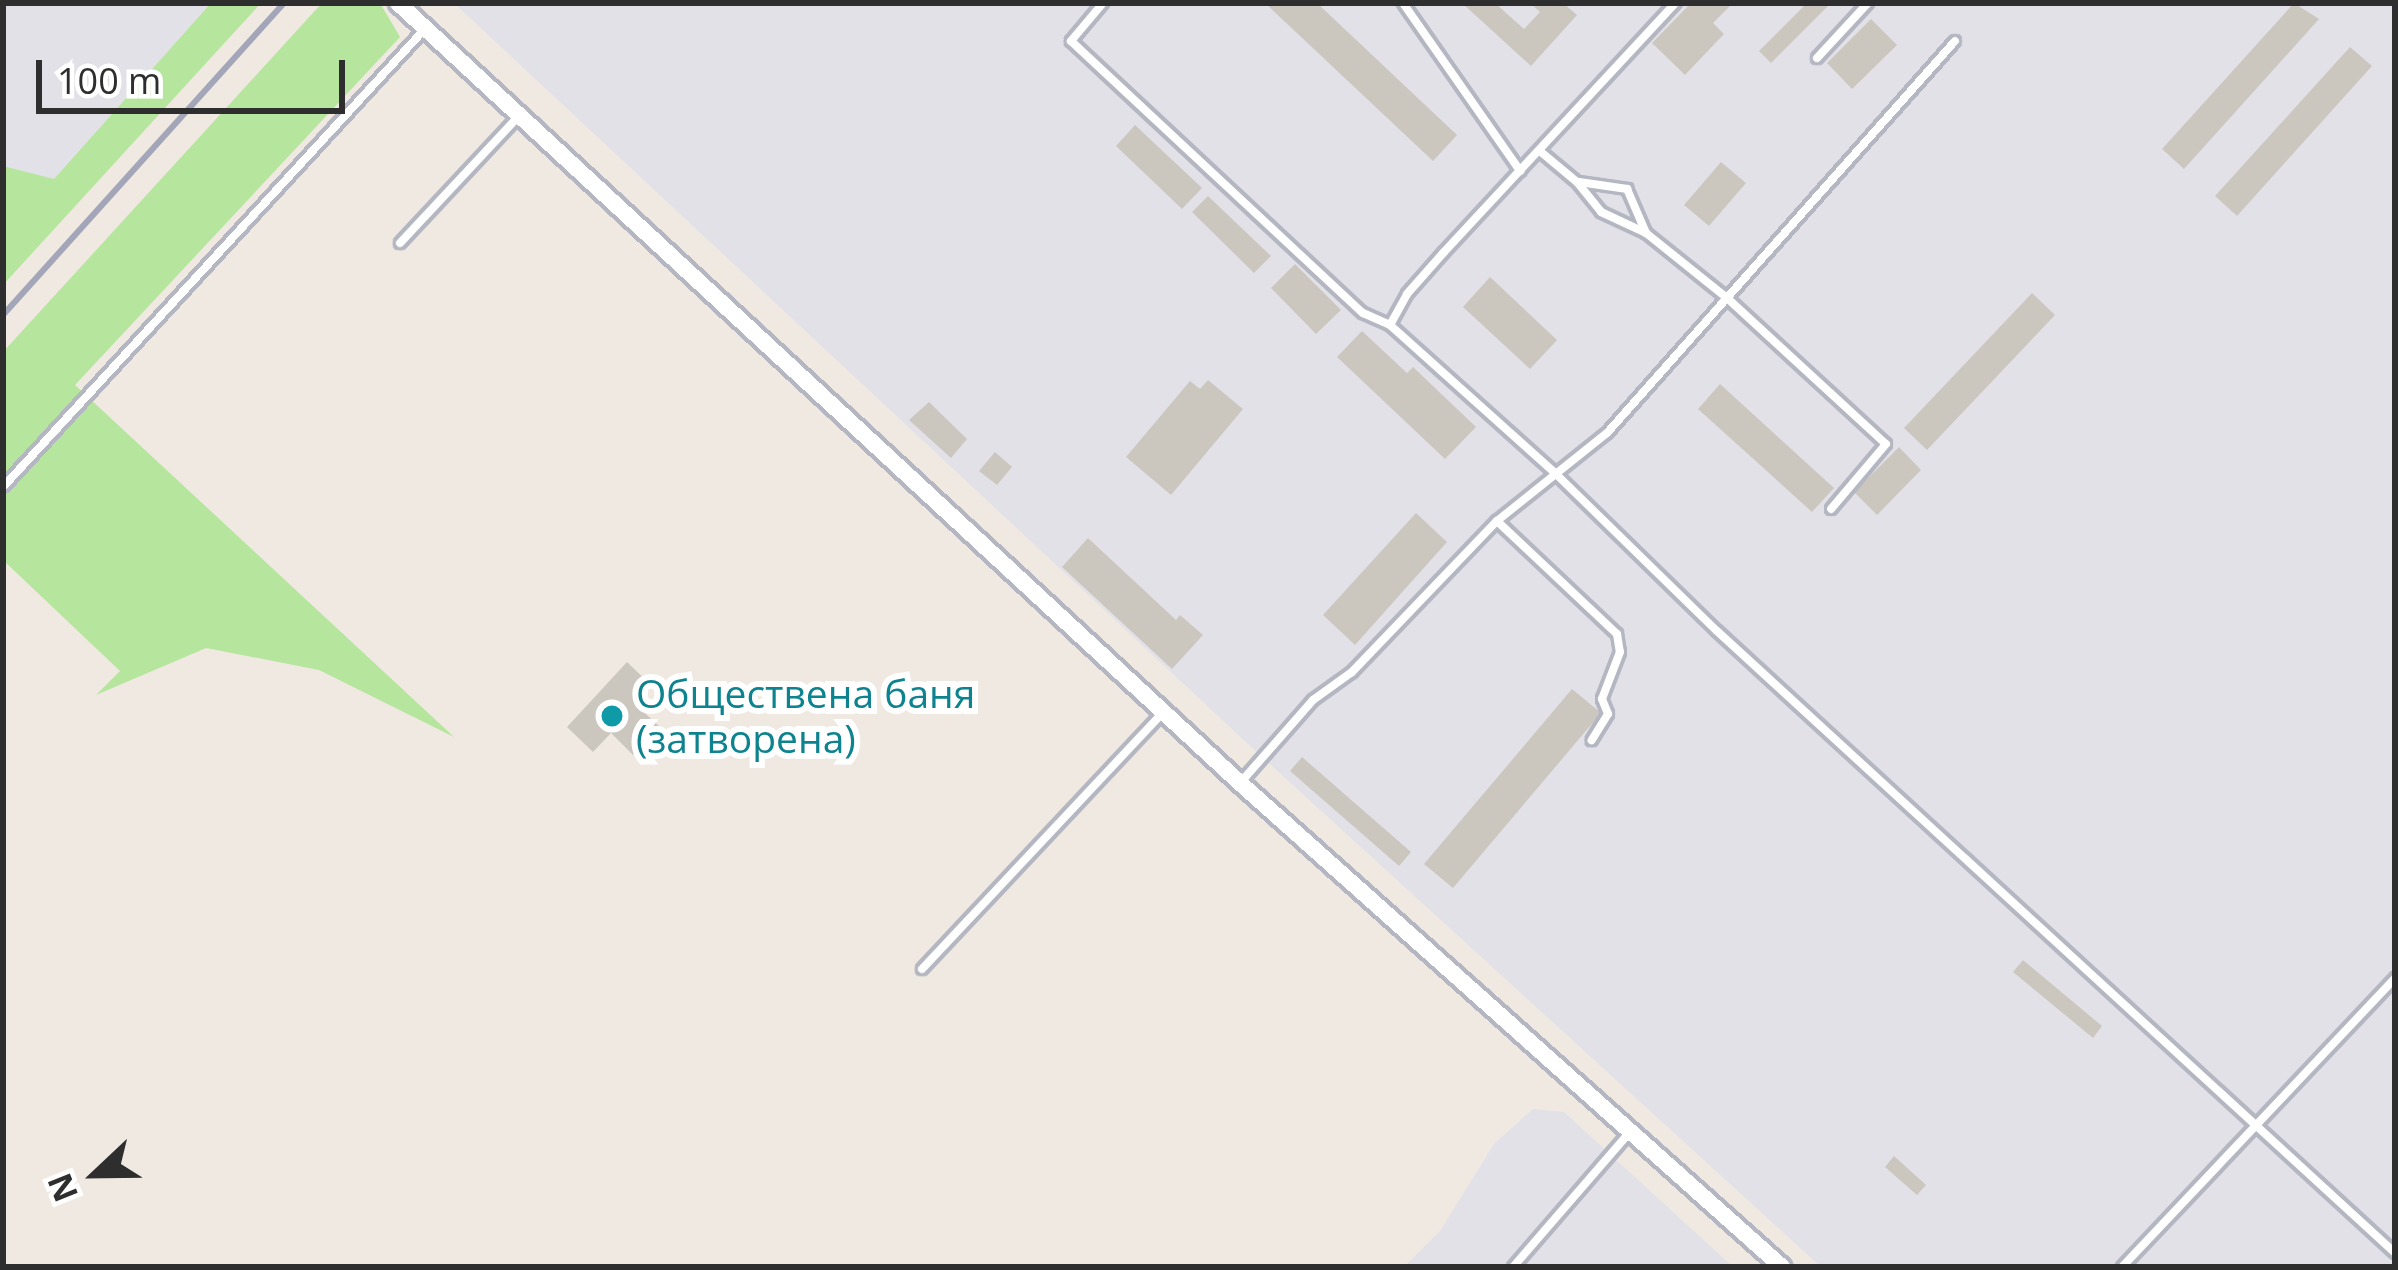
<!DOCTYPE html>
<meta charset="utf-8">
<style>
body{margin:0}
#map{position:relative;width:2398px;height:1270px;overflow:hidden;background:#efe9e1;font-family:"Open Sans",sans-serif}
div>[style]{position:absolute}
[style*='--x']{left:calc(var(--x)*1px);top:calc(var(--y)*1px);width:calc(var(--w)*1px);rotate:calc(var(--a)*1deg)}
.industrial>*{inset:0;background:#e3e1e8}
.green>*{inset:0;background:#b6e59e}
.building>*{inset:0;background:#cbc7bf}
.roads{filter:drop-shadow(3px 0 #b4b7c1) drop-shadow(-3px 0 #b4b7c1) drop-shadow(0 3px #b4b7c1) drop-shadow(0 -3px #b4b7c1)}
.service>*{height:8px;margin:-4px;padding:0 4px;transform-origin:4px;border-radius:4px;background:#fff}
.minor>*{height:16px;margin:-8px;padding:0 8px;transform-origin:8px;border-radius:8px;background:#fff}
.rail>*{height:6px;margin:-3px;padding:0 3px;transform-origin:3px;border-radius:3px;background:#a3a6b8}
.dots>*{width:33px;height:33px;translate:-50% -50%;box-sizing:border-box;border:6px solid #fff;border-radius:50%}
span{translate:-50% -50%;white-space:nowrap;text-align:center;line-height:1.15;-webkit-text-stroke:12px #fff;paint-order:stroke}
.culture-label{font-size:39px;color:#0d838f}
.left{translate:0 -50%;text-align:left}
.frame{position:absolute;inset:0;border:6px solid #2e2e2e;pointer-events:none}
.north{position:absolute;left:36px;top:1114px;width:120px;height:120px;-webkit-text-stroke:9px #fff;paint-order:stroke;rotate:248deg;font-size:33px;font-weight:700;line-height:48px;text-align:center;color:#2e2e2e}
.north::after{content:'';display:block;margin:auto;width:42px;height:54px;background:#2e2e2e;clip-path:polygon(50% 0,100% 100%,50% 72%,0 100%)}
.scale{position:absolute;left:36px;top:60px;width:309px;height:54px;box-sizing:border-box;border:6px solid #2e2e2e;border-top:0;padding-left:15px;font-size:36px;line-height:42px;white-space:nowrap;color:#2e2e2e;-webkit-text-stroke:9px #fff;paint-order:stroke}
</style>
<div id="map">
<div class="industrial">
<i style="clip-path:polygon(3px 3px,211px 3px,53px 180px,3px 166px)"></i>
<i style="clip-path:polygon(454px 3px,2395px 3px,2395px 1267px,1821px 1267px,1262px 757px)"></i>
<i style="clip-path:polygon(1533px 1109px,1564px 1112px,1733px 1267px,1404px 1267px,1440px 1231px,1494px 1144px)"></i>
</div>
<div class="green">
<i style="clip-path:polygon(211px 3px,261px 3px,3px 285px,3px 166px,54px 179px)"></i>
<i style="clip-path:polygon(322px 3px,380px 3px,400px 37px,75px 385px,454px 737px,319px 670px,206px 648px,96px 695px,120px 671px,3px 560px,3px 352px)"></i>
</div>
<div class="building">
<i style="clip-path:polygon(1265px 3px,1317px 3px,1457px 135px,1433px 161px)"></i>
<i style="clip-path:polygon(1462px 3px,1495px 3px,1524px 29px,1540px 12px,1530px 3px,1563px 3px,1577px 15px,1531px 66px)"></i>
<i style="clip-path:polygon(1691px 3px,1733px 3px,1713px 23px,1724px 34px,1685px 75px,1652px 43px)"></i>
<i style="clip-path:polygon(1807px 3px,1831px 3px,1771px 63px,1759px 51px)"></i>
<i style="clip-path:polygon(2294px 3px,2319px 19px,2184px 169px,2162px 149px)"></i>
<i style="clip-path:polygon(1871px 19px,1897px 45px,1852px 89px,1827px 63px)"></i>
<i style="clip-path:polygon(2350px 47px,2372px 66px,2237px 216px,2215px 196px)"></i>
<i style="clip-path:polygon(1135px 125px,1202px 188px,1182px 209px,1116px 146px)"></i>
<i style="clip-path:polygon(1721px 162px,1746px 183px,1709px 226px,1684px 205px)"></i>
<i style="clip-path:polygon(1208px 196px,1271px 256px,1254px 273px,1192px 212px)"></i>
<i style="clip-path:polygon(1295px 264px,1341px 310px,1316px 334px,1271px 288px)"></i>
<i style="clip-path:polygon(1490px 277px,1557px 340px,1530px 369px,1463px 307px)"></i>
<i style="clip-path:polygon(2032px 293px,2055px 315px,1927px 450px,1904px 428px)"></i>
<i style="clip-path:polygon(1362px 331px,1407px 373px,1413px 367px,1476px 427px,1445px 459px,1337px 357px)"></i>
<i style="clip-path:polygon(1208px 380px,1243px 409px,1171px 495px,1126px 457px,1190px 381px,1200px 389px)"></i>
<i style="clip-path:polygon(1720px 384px,1834px 488px,1812px 512px,1698px 409px)"></i>
<i style="clip-path:polygon(929px 402px,967px 439px,951px 458px,909px 420px)"></i>
<i style="clip-path:polygon(1899px 447px,1921px 470px,1877px 515px,1854px 492px)"></i>
<i style="clip-path:polygon(995px 452px,1012px 467px,997px 485px,979px 471px)"></i>
<i style="clip-path:polygon(1416px 513px,1447px 542px,1355px 645px,1323px 615px)"></i>
<i style="clip-path:polygon(1088px 538px,1176px 620px,1180px 615px,1203px 635px,1172px 669px,1062px 567px)"></i>
<i style="clip-path:polygon(627px 662px,652px 686px,635px 704px,660px 727px,633px 755px,611px 733px,593px 752px,567px 727px)"></i>
<i style="clip-path:polygon(1572px 689px,1601px 713px,1453px 888px,1424px 864px)"></i>
<i style="clip-path:polygon(1302px 757px,1411px 852px,1399px 866px,1290px 771px)"></i>
<i style="clip-path:polygon(2023px 960px,2102px 1026px,2093px 1038px,2013px 972px)"></i>
<i style="clip-path:polygon(1894px 1156px,1926px 1185px,1917px 1195px,1885px 1167px)"></i>
</div>
<div class="roads">
<div class="service">
<i style="--x:1103;--y:3;--w:50;--a:130.1"></i>
<i style="--x:1071;--y:41;--w:399;--a:43"></i>
<i style="--x:1363;--y:313;--w:30;--a:24"></i>
<i style="--x:1390;--y:325;--w:224;--a:41.9"></i>
<i style="--x:1557;--y:475;--w:223;--a:44.3"></i>
<i style="--x:1717;--y:631;--w:920;--a:42.53"></i>
<i style="--x:1403;--y:3;--w:205;--a:55.1"></i>
<i style="--x:1817;--y:58;--w:75;--a:-47.2"></i>
<i style="--x:1541;--y:152;--w:47;--a:39.8"></i>
<i style="--x:1577;--y:182;--w:38;--a:51"></i>
<i style="--x:1601;--y:212;--w:50;--a:25"></i>
<i style="--x:1646;--y:233;--w:102;--a:38.7"></i>
<i style="--x:1726;--y:297;--w:217;--a:42.6"></i>
<i style="--x:1886;--y:444;--w:85;--a:130.2"></i>
<i style="--x:1579;--y:182;--w:49;--a:8.3"></i>
<i style="--x:1627;--y:189;--w:48;--a:66.6"></i>
<i style="--x:400;--y:243;--w:174;--a:-46.9"></i>
<i style="--x:1390;--y:325;--w:35;--a:-61"></i>
<i style="--x:1407;--y:294;--w:56;--a:-48.6"></i>
<i style="--x:1444;--y:252;--w:340;--a:-47.1"></i>
<i style="--x:4;--y:486;--w:619;--a:-47.36"></i>
<i style="--x:1497;--y:521;--w:165;--a:43.3"></i>
<i style="--x:1617;--y:634;--w:18;--a:81"></i>
<i style="--x:1620;--y:652;--w:50;--a:111"></i>
<i style="--x:1602;--y:699;--w:16;--a:68"></i>
<i style="--x:1608;--y:714;--w:31;--a:122"></i>
<i style="--x:1241;--y:782;--w:109;--a:-48.7"></i>
<i style="--x:1313;--y:700;--w:48;--a:-35.7"></i>
<i style="--x:1352;--y:672;--w:209;--a:-46.2"></i>
<i style="--x:1497;--y:521;--w:141;--a:-38.7"></i>
<i style="--x:1607;--y:433;--w:524;--a:-48.4"></i>
<i style="--x:922;--y:969;--w:351;--a:-46.8"></i>
<i style="--x:1513;--y:1267;--w:177;--a:-49.1"></i>
<i style="--x:2122;--y:1267;--w:398;--a:-46.6"></i>
</div>
<div class="minor">
<i style="--x:398;--y:3;--w:1148;--a:42.81"></i>
<i style="--x:1240;--y:783;--w:727;--a:41.76"></i>
</div>
</div>
<div class="rail">
<i style="--x:3;--y:315;--w:420;--a:-48"></i>
</div>
<div class="dots">
<i style="left:612px;top:716px;background:#0f9aa8"></i>
</div>
<div class="culture-label">
<span class="left" style="left:636px;top:716px">Обществена баня<br>(затворена)</span>
</div>
<div class="frame"></div>
<div class="north">N</div>
<div class="scale">100 m</div>
</div>
